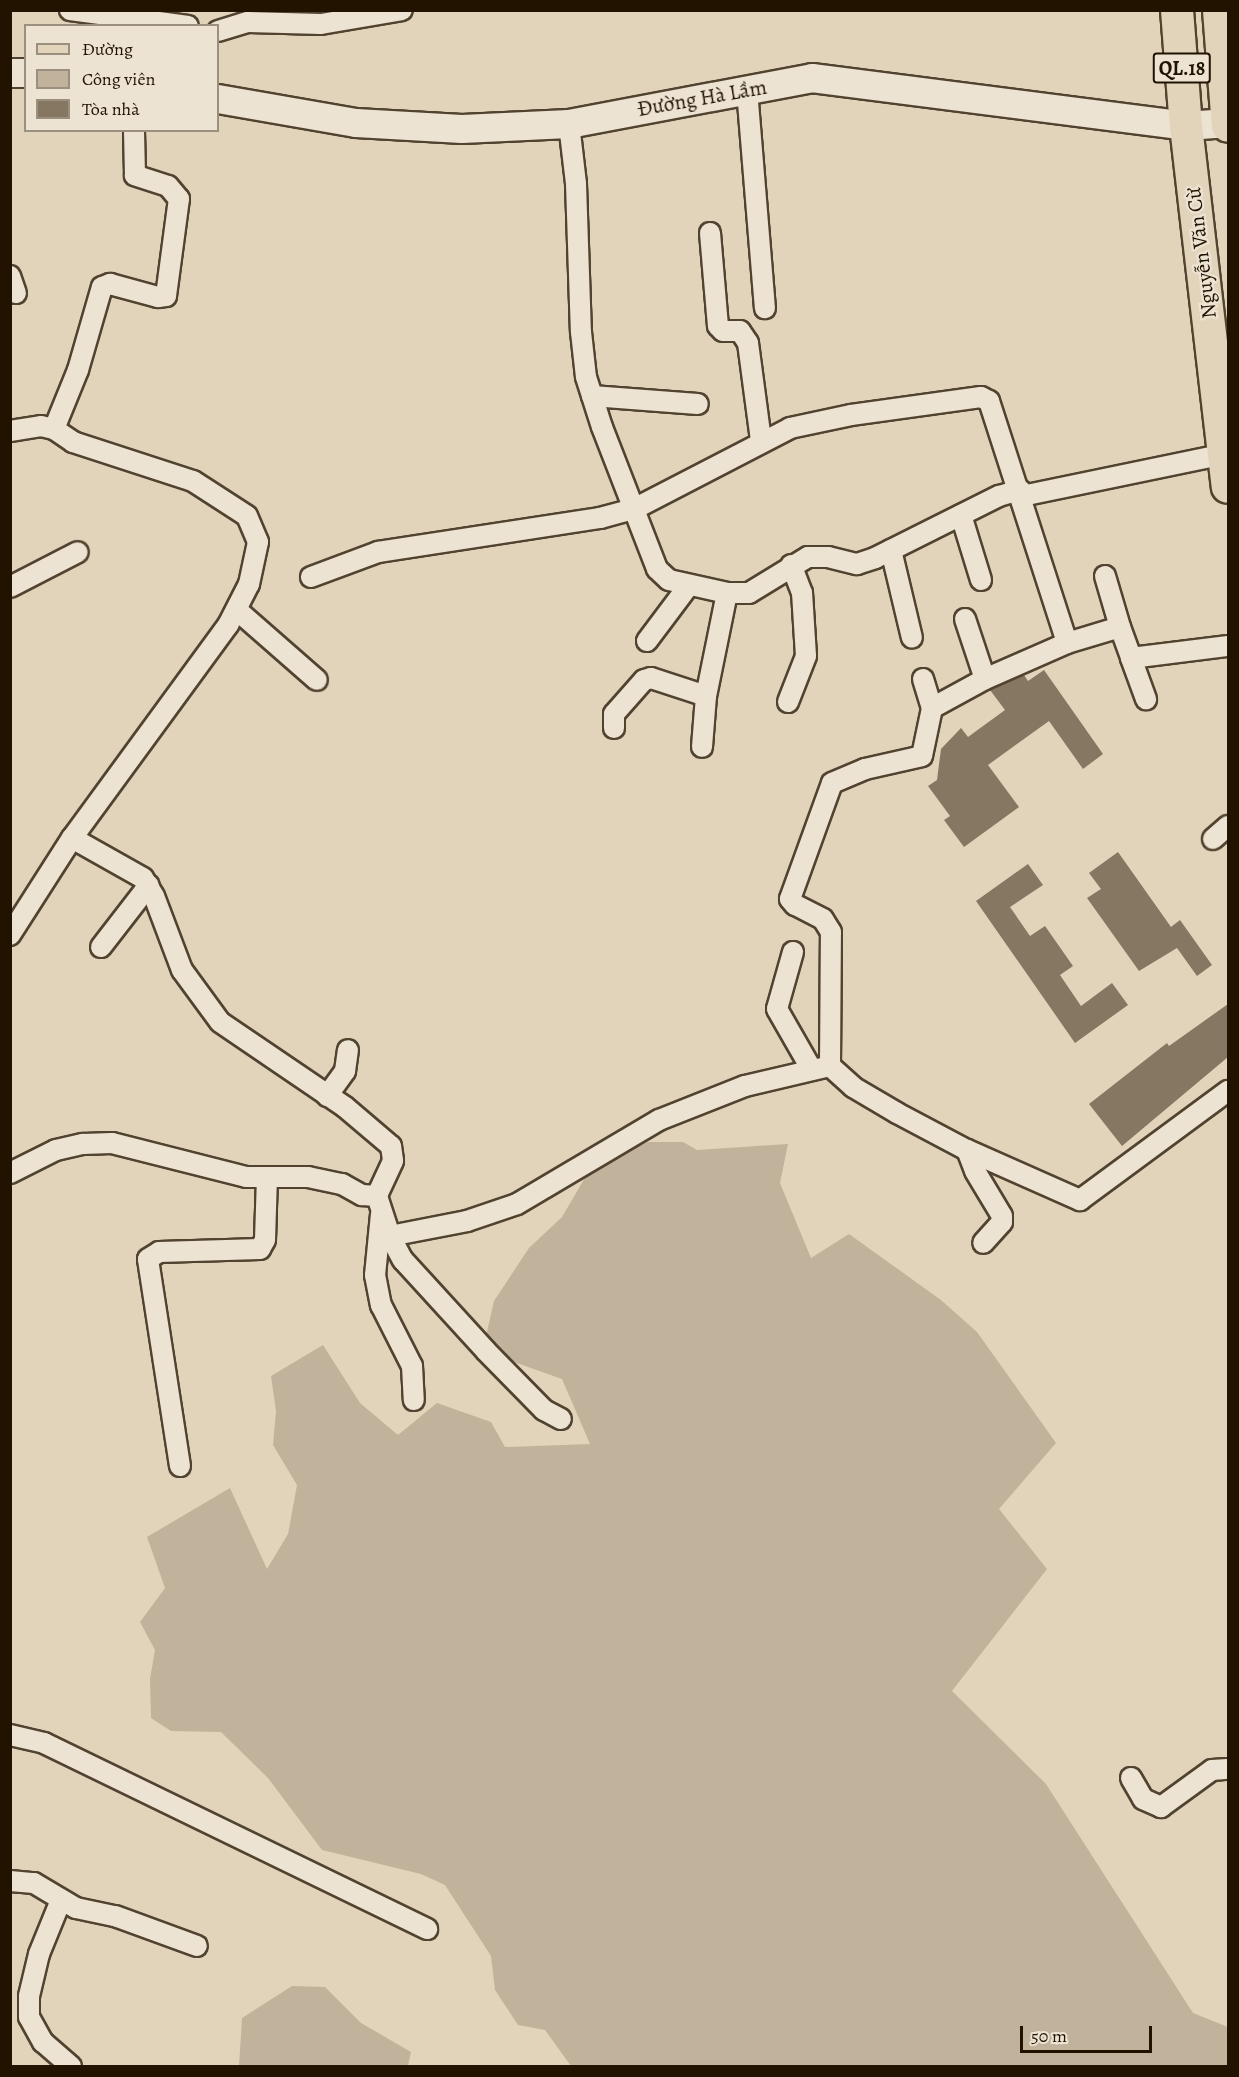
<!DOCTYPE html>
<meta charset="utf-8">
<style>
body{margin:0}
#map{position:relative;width:1239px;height:2077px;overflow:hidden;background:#e2d4bb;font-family:Alegreya,serif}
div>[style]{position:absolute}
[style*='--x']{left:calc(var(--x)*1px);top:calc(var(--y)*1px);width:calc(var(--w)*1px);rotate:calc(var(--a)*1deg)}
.green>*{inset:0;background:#c1b39b}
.building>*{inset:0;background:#857761}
.roads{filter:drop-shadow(2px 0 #51432f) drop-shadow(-2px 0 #51432f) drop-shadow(0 2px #51432f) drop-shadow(0 -2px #51432f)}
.minor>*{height:20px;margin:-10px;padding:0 10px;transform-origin:10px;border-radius:10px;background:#ece3d3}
.secondary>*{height:28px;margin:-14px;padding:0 14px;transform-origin:14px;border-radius:14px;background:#ece3d3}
.primary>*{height:32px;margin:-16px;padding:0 16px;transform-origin:16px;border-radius:16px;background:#e2d4bb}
span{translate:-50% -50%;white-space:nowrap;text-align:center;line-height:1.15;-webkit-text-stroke:4.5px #ece3d3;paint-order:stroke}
.shield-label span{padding:2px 4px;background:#ece3d3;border:2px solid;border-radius:4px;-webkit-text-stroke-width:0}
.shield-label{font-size:20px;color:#211300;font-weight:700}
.street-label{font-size:21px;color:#211300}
.frame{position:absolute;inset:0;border:12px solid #211300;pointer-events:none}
.legend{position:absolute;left:24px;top:24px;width:195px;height:108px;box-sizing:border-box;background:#ece3d3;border:2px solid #9b907f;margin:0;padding:8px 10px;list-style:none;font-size:18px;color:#211300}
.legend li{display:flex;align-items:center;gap:12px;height:30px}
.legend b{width:30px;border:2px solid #9b907f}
.scale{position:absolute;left:1020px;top:2026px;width:132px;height:27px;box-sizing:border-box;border:3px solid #211300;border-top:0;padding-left:8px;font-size:18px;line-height:21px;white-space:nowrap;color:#211300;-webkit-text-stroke:4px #ece3d3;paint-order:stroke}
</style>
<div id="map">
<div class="green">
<i style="clip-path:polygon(648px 1142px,683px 1142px,697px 1150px,788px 1144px,780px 1183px,811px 1258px,849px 1234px,941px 1300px,977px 1332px,1056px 1443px,999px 1509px,1047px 1569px,952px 1691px,1046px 1784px,1193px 2013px,1228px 2027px,1228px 2066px,571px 2066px,545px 2030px,518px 2025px,495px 1990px,491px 1956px,445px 1885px,421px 1874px,322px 1850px,268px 1778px,221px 1732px,171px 1731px,151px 1718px,150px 1679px,155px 1650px,140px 1622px,165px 1588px,147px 1537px,230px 1488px,267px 1569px,288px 1534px,297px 1485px,273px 1445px,276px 1411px,271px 1376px,323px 1345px,360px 1403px,398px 1435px,437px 1403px,491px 1422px,505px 1447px,590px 1444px,562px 1379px,514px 1362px,484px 1345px,494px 1301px,529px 1248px,562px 1217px,590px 1169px)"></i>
<i style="clip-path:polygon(292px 1986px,325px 1987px,361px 2023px,411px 2052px,408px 2066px,239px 2066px,242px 2018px)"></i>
</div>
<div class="building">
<i style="clip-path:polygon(1044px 670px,1103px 754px,1083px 769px,1049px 721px,988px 765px,1019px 807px,964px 847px,944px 820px,950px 816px,928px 786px,937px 780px,941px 749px,961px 728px,968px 737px,1005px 710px,990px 690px,1024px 675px,1028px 681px)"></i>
<i style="clip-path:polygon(1118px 852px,1171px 927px,1180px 920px,1212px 965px,1197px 976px,1177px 948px,1139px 971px,1087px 898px,1101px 889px,1089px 873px)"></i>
<i style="clip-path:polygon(1028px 864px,1043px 885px,1010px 907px,1030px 936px,1045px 926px,1073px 966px,1060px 975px,1081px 1006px,1112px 983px,1128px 1005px,1075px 1043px,976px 901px)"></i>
<i style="clip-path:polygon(1228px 1004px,1228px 1057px,1122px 1146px,1089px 1104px,1167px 1043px,1169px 1046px)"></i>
</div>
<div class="roads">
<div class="minor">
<i style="--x:70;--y:10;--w:119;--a:7.7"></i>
<i style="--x:218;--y:31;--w:31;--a:-17"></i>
<i style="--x:248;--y:22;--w:73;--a:1.6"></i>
<i style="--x:321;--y:24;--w:82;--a:-9.8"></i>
<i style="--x:747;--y:90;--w:219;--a:85.3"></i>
<i style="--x:569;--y:124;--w:60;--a:83.3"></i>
<i style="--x:576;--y:184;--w:148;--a:88.1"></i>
<i style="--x:581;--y:332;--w:45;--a:83.7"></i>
<i style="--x:586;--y:377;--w:52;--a:72.3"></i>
<i style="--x:602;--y:427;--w:152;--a:68.8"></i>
<i style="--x:657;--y:569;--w:16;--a:43"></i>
<i style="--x:669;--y:580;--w:59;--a:12.6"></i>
<i style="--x:727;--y:593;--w:105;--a:101.5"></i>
<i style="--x:706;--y:696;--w:51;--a:94.5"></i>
<i style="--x:710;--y:233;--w:93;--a:85.1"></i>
<i style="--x:718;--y:326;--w:7;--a:45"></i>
<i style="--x:723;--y:331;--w:17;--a:0"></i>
<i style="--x:740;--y:331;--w:14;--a:56"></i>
<i style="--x:748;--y:343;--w:98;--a:82.4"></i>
<i style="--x:10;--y:276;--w:18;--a:71"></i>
<i style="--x:592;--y:396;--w:106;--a:4.3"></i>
<i style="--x:54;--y:429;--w:64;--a:-67.9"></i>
<i style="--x:78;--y:370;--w:86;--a:-73.9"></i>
<i style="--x:102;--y:287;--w:9;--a:-21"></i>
<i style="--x:110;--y:284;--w:50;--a:15.2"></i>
<i style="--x:158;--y:297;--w:8;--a:-7"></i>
<i style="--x:166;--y:296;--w:98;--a:-82.4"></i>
<i style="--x:179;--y:199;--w:17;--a:-130"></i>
<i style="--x:168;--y:186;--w:35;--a:-162"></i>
<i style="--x:135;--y:175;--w:45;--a:-91.3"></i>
<i style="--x:10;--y:431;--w:31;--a:-9"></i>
<i style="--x:41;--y:426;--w:13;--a:13"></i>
<i style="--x:54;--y:429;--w:23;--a:34"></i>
<i style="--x:73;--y:442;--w:126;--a:18"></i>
<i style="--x:193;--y:481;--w:64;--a:32.9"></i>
<i style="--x:247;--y:516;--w:28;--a:67"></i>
<i style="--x:258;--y:542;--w:43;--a:102.1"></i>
<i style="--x:249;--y:584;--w:46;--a:117.1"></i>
<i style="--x:228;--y:625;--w:264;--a:126.2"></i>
<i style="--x:72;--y:838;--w:115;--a:122.6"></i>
<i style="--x:1022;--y:496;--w:207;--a:-11.7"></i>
<i style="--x:961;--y:515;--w:68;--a:72.9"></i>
<i style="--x:891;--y:550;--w:90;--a:76.6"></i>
<i style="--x:1105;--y:576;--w:53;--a:73.6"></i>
<i style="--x:311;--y:577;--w:72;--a:-20.5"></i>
<i style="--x:378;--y:552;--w:225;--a:-8.7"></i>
<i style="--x:600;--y:518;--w:35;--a:-15"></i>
<i style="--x:634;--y:509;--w:176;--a:-27.4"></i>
<i style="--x:790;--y:428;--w:62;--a:-12"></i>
<i style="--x:851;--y:415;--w:131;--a:-7.9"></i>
<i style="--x:981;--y:397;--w:9;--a:27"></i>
<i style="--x:989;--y:401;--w:254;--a:72.1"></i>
<i style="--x:10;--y:587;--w:76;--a:-27.2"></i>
<i style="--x:727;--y:593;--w:22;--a:0"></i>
<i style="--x:749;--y:593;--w:69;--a:-31.4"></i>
<i style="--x:808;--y:557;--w:20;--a:0"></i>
<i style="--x:828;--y:557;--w:30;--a:14"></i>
<i style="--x:857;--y:564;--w:19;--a:-18"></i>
<i style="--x:875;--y:558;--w:139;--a:-26.6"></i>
<i style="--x:999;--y:496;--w:22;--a:-16"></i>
<i style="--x:237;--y:610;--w:106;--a:41.2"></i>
<i style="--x:965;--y:619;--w:63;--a:71.6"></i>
<i style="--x:647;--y:641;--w:70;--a:-53.1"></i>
<i style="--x:1131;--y:658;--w:44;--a:69.9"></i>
<i style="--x:923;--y:679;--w:30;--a:73"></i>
<i style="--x:788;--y:702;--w:49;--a:-68.6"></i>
<i style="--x:806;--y:656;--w:63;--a:-93.6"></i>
<i style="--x:802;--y:593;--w:30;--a:-111"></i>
<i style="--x:614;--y:728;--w:14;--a:-90"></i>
<i style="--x:614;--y:714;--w:45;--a:-48.6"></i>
<i style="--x:644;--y:680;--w:7;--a:-16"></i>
<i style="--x:651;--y:678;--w:58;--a:18.1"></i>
<i style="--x:72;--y:838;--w:81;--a:29.4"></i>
<i style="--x:143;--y:878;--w:21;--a:59"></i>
<i style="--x:154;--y:896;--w:79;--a:69.3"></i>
<i style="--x:182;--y:970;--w:64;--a:53.8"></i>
<i style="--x:220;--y:1022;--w:151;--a:34.2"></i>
<i style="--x:345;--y:1107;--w:60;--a:40.3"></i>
<i style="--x:391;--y:1146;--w:15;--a:82"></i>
<i style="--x:393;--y:1161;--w:38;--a:115"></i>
<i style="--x:1213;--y:839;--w:20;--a:-41"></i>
<i style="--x:101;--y:947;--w:78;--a:-52.3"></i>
<i style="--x:793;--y:952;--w:59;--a:105.7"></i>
<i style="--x:777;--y:1009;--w:70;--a:60.2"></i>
<i style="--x:830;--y:1066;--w:134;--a:-89.6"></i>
<i style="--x:831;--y:932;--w:15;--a:-122"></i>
<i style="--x:823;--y:919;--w:31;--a:-153"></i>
<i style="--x:795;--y:905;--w:8;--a:-130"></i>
<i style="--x:790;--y:899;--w:123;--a:-70.1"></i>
<i style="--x:832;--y:783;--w:36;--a:-23"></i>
<i style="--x:865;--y:769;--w:58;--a:-12.8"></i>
<i style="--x:922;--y:756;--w:49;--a:-78.2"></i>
<i style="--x:932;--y:708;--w:60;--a:-28.7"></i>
<i style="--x:985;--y:679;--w:90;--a:-23.7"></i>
<i style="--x:1067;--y:643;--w:55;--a:-16.8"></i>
<i style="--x:1120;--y:627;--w:33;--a:70"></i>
<i style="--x:1131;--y:658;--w:98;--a:-7.1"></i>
<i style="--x:327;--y:1096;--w:31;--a:-54"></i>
<i style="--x:345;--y:1071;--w:21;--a:-82"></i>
<i style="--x:967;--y:1150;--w:22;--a:69"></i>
<i style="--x:975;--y:1171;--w:52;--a:59"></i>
<i style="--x:1002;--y:1216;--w:6;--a:90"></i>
<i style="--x:1002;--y:1222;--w:28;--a:132"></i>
<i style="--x:10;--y:1173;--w:51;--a:-26.6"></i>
<i style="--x:56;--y:1150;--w:28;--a:-13"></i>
<i style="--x:83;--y:1144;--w:29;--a:-2"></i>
<i style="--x:112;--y:1143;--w:138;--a:14.2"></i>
<i style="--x:246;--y:1177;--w:62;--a:0"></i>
<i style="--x:308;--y:1177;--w:35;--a:12"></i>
<i style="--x:342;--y:1184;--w:23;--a:29"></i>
<i style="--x:362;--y:1195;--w:15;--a:4"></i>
<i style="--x:377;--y:1196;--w:42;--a:72"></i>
<i style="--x:390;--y:1236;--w:78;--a:-11"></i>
<i style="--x:467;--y:1221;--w:53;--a:-18.8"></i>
<i style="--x:517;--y:1204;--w:165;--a:-30.6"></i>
<i style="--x:659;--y:1120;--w:92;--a:-21.6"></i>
<i style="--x:745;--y:1086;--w:87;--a:-13.2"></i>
<i style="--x:830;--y:1066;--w:31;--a:42"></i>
<i style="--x:853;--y:1087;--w:51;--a:30.6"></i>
<i style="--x:897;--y:1113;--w:79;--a:27.9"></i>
<i style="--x:967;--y:1150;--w:124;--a:23.9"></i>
<i style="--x:1080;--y:1200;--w:184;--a:-36.4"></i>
<i style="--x:381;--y:1214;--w:61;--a:95.6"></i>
<i style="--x:375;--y:1275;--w:31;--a:79"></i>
<i style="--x:381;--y:1305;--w:68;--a:63.1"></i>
<i style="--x:412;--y:1366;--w:34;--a:87"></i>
<i style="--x:390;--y:1236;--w:27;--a:62"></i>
<i style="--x:403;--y:1260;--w:123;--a:47.6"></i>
<i style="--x:486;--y:1351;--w:83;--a:45.5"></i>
<i style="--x:544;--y:1410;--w:19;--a:28"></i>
<i style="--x:180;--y:1466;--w:209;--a:-98.8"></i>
<i style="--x:148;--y:1259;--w:13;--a:-32"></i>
<i style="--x:159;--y:1252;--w:101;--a:-1.7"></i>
<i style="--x:260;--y:1249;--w:10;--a:-61"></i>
<i style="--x:265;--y:1240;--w:62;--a:-88.2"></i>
<i style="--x:10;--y:1735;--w:35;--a:13"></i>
<i style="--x:44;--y:1743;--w:426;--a:25.9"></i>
<i style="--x:1131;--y:1778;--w:24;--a:60"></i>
<i style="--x:1143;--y:1799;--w:20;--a:24"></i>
<i style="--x:1161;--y:1807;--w:63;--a:-36"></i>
<i style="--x:1212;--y:1770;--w:16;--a:-4"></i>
<i style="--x:10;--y:1881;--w:24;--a:5"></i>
<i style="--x:34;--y:1883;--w:49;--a:30.8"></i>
<i style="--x:76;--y:1908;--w:40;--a:12"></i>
<i style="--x:115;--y:1916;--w:87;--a:20.1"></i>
<i style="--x:61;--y:1900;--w:58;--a:112.2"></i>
<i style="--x:39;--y:1954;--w:43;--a:103.4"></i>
<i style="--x:29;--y:1996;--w:21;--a:90"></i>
<i style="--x:29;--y:2017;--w:29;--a:61"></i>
<i style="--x:43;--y:2042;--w:37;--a:41"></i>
</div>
<div class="secondary">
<i style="--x:10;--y:73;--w:16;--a:0"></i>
<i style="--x:218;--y:99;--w:140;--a:9.9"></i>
<i style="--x:356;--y:123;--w:106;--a:3.2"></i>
<i style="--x:462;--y:129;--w:107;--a:-2.7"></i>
<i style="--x:569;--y:124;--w:247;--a:-10.7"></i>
<i style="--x:812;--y:78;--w:377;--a:7.3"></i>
<i style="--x:1186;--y:126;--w:42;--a:-4.1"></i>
</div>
<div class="primary">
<i style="--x:1177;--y:10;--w:116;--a:85.6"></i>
<i style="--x:1186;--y:126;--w:363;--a:83.4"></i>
<i style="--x:1219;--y:10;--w:116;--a:85.6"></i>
</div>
</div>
<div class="shield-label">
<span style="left:1182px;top:68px">QL.18</span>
</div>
<div class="street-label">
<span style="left:702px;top:98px;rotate:-10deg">Đường Hà Lầm</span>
<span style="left:1201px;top:253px;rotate:-97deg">Nguyễn Văn Cừ</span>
</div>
<div class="frame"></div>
<ul class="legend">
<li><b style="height:8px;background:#e2d4bb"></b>Đường</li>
<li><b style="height:16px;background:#c1b39b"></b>Công viên</li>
<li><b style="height:16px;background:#857761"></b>Tòa nhà</li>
</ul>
<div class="scale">50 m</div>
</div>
